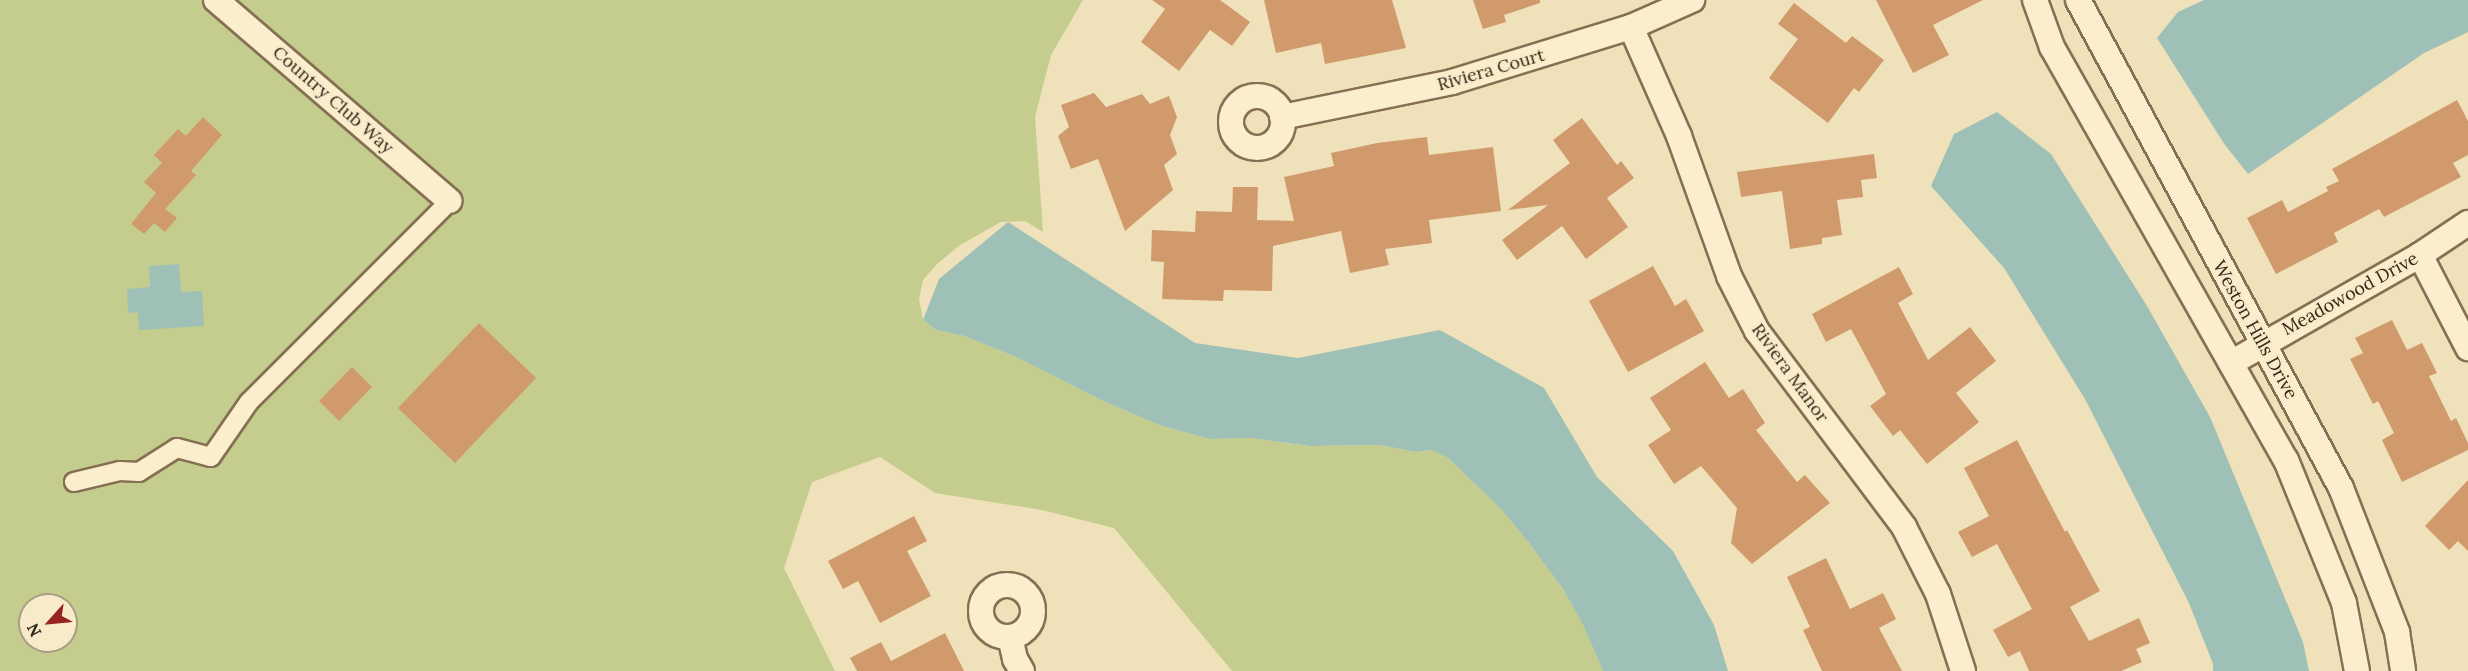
<!DOCTYPE html>
<style>
body{margin:0}
#map{position:relative;width:2468px;height:671px;overflow:hidden;background:#efe1b9;font-family:Lora,serif}
div>[style]{position:absolute}
[style*='--x']{left:calc(var(--x)*1px);top:calc(var(--y)*1px);width:calc(var(--w)*1px);rotate:calc(var(--a)*1deg)}
.green>*{inset:0;background:#c4cd8e}
.water>*{inset:0;background:#9ec0b7}
.building>*{inset:0;background:#d09a6d}
.roads{filter:drop-shadow(2px 0 #867053) drop-shadow(-2px 0 #867053) drop-shadow(0 2px #867053) drop-shadow(0 -2px #867053)}
.pedestrian>*{height:18px;margin:-9px;padding:0 9px;transform-origin:9px;border-radius:9px;background:#faeecc}
.minor>*{height:24px;margin:-12px;padding:0 12px;transform-origin:12px;border-radius:12px;background:#faeecc}
.minor>.ring{margin:-12px;padding:0;box-sizing:content-box;background:none;border:24px solid #faeecc;border-radius:50%}
span{translate:-50% -50%;white-space:nowrap;text-align:center;line-height:1.15;-webkit-text-stroke:5px #f7ebc9;paint-order:stroke}
.street-label{font-size:18px;color:#342719}
.north{position:absolute;left:18px;top:593px;width:60px;height:60px;box-sizing:border-box;background:#f7ebc9;border:2px solid #a99d83;border-radius:50%;rotate:243deg;font-size:16px;font-weight:700;line-height:24px;text-align:center;color:#342719}
.north::after{content:'';display:block;margin:auto;width:21px;height:27px;background:#982421;clip-path:polygon(50% 0,100% 100%,50% 72%,0 100%)}
</style>
<div id="map">
<div class="green">
<i style="clip-path:polygon(evenodd,0 0,1083px 0,1051px 55px,1035px 117px,1043px 232px,1025px 221px,1001px 222px,960px 245px,937px 264px,923px 280px,919px 299px,923px 320px,936px 330px,964px 336px,1016px 357px,1103px 401px,1162px 426px,1210px 439px,1250px 438px,1310px 446px,1379px 445px,1417px 452px,1432px 450px,1448px 458px,1502px 510px,1529px 543px,1563px 589px,1584px 627px,1603px 671px,1232px 671px,1114px 528px,1042px 510px,935px 493px,880px 457px,812px 482px,784px 568px,835px 671px,0 671px,0 0,30px 605px,66px 605px,66px 641px,30px 641px,30px 605px)"></i>
</div>
<div class="water">
<i style="clip-path:polygon(2204px 0,2468px 0,2468px 32px,2424px 53px,2248px 174px,2225px 145px,2157px 38px,2178px 12px)"></i>
<i style="clip-path:polygon(1997px 112px,2051px 154px,2147px 306px,2210px 417px,2303px 642px,2309px 671px,2213px 671px,2213px 664px,2189px 603px,2085px 399px,2004px 268px,1931px 186px,1954px 134px)"></i>
<i style="clip-path:polygon(1008px 222px,1195px 343px,1298px 358px,1440px 330px,1544px 388px,1597px 477px,1673px 551px,1714px 625px,1728px 671px,1603px 671px,1584px 627px,1563px 589px,1529px 543px,1502px 510px,1448px 458px,1432px 450px,1417px 452px,1379px 445px,1310px 446px,1250px 438px,1210px 439px,1162px 426px,1103px 401px,1016px 357px,964px 336px,936px 330px,923px 320px,939px 279px)"></i>
<i style="clip-path:polygon(179px 264px,181px 292px,202px 291px,204px 326px,139px 330px,138px 312px,128px 313px,127px 289px,150px 287px,149px 266px)"></i>
</div>
<div class="building">
<i style="clip-path:polygon(1152px 0,1220px 0,1250px 22px,1232px 46px,1210px 30px,1179px 71px,1141px 42px,1165px 9px)"></i>
<i style="clip-path:polygon(1264px 0,1392px 0,1406px 48px,1325px 64px,1321px 43px,1276px 53px)"></i>
<i style="clip-path:polygon(1473px 0,1540px 0,1540px 3px,1504px 15px,1506px 22px,1483px 29px)"></i>
<i style="clip-path:polygon(1876px 0,1983px 0,1933px 25px,1949px 55px,1913px 73px)"></i>
<i style="clip-path:polygon(1794px 3px,1846px 43px,1852px 36px,1884px 60px,1859px 92px,1854px 88px,1828px 123px,1769px 78px,1798px 39px,1778px 24px)"></i>
<i style="clip-path:polygon(1094px 93px,1106px 107px,1142px 94px,1150px 104px,1169px 96px,1177px 117px,1170px 135px,1177px 154px,1164px 165px,1173px 190px,1125px 231px,1098px 159px,1071px 169px,1058px 136px,1069px 127px,1061px 105px)"></i>
<i style="clip-path:polygon(2457px 100px,2468px 121px,2468px 155px,2453px 163px,2461px 177px,2384px 217px,2379px 209px,2334px 233px,2338px 242px,2276px 274px,2247px 218px,2282px 200px,2288px 212px,2328px 191px,2326px 187px,2339px 181px,2332px 169px)"></i>
<i style="clip-path:polygon(203px 117px,222px 135px,191px 171px,196px 175px,165px 209px,177px 218px,165px 232px,154px 223px,144px 234px,131px 224px,156px 193px,144px 182px,162px 163px,154px 155px,178px 129px,186px 136px)"></i>
<i style="clip-path:polygon(1582px 118px,1617px 165px,1621px 161px,1634px 178px,1607px 198px,1628px 227px,1586px 259px,1562px 226px,1517px 260px,1502px 240px,1548px 205px,1508px 210px,1570px 163px,1553px 140px)"></i>
<i style="clip-path:polygon(1427px 137px,1429px 155px,1493px 147px,1501px 211px,1429px 220px,1432px 243px,1385px 249px,1389px 265px,1350px 273px,1341px 231px,1273px 246px,1272px 291px,1224px 290px,1223px 301px,1162px 299px,1164px 262px,1151px 261px,1152px 230px,1195px 232px,1196px 211px,1232px 212px,1233px 187px,1258px 187px,1257px 220px,1294px 221px,1284px 177px,1334px 166px,1331px 153px,1377px 143px)"></i>
<i style="clip-path:polygon(1874px 154px,1877px 178px,1861px 180px,1863px 197px,1837px 200px,1842px 235px,1822px 238px,1822px 244px,1790px 249px,1782px 191px,1741px 197px,1737px 172px)"></i>
<i style="clip-path:polygon(1653px 266px,1675px 306px,1686px 299px,1704px 331px,1628px 372px,1589px 301px)"></i>
<i style="clip-path:polygon(1899px 267px,1913px 294px,1898px 303px,1928px 360px,1970px 327px,1996px 361px,1956px 393px,1979px 422px,1927px 464px,1900px 430px,1893px 436px,1870px 406px,1886px 394px,1851px 329px,1826px 342px,1812px 314px)"></i>
<i style="clip-path:polygon(2392px 320px,2407px 350px,2422px 343px,2437px 373px,2429px 376px,2451px 421px,2456px 418px,2468px 443px,2468px 450px,2402px 482px,2382px 440px,2394px 433px,2378px 401px,2373px 404px,2350px 359px,2363px 353px,2355px 338px)"></i>
<i style="clip-path:polygon(479px 323px,536px 378px,455px 463px,398px 408px)"></i>
<i style="clip-path:polygon(1705px 362px,1729px 398px,1743px 389px,1765px 423px,1756px 430px,1797px 482px,1805px 475px,1830px 503px,1752px 564px,1731px 543px,1737px 508px,1701px 466px,1674px 484px,1648px 445px,1671px 430px,1650px 398px)"></i>
<i style="clip-path:polygon(352px 367px,372px 387px,339px 421px,319px 401px)"></i>
<i style="clip-path:polygon(2017px 440px,2065px 532px,2067px 530px,2100px 591px,2070px 607px,2089px 641px,2139px 618px,2150px 643px,2136px 649px,2142px 662px,2121px 671px,2029px 671px,2020px 651px,2008px 657px,1993px 630px,2032px 609px,1997px 544px,1972px 557px,1958px 532px,1989px 516px,1964px 468px)"></i>
<i style="clip-path:polygon(2468px 480px,2468px 551px,2458px 541px,2449px 550px,2425px 526px)"></i>
<i style="clip-path:polygon(914px 516px,927px 541px,907px 551px,931px 596px,880px 623px,858px 581px,843px 589px,828px 561px)"></i>
<i style="clip-path:polygon(1826px 558px,1850px 609px,1883px 593px,1896px 619px,1879px 628px,1902px 671px,1822px 671px,1803px 630px,1810px 627px,1787px 577px)"></i>
<i style="clip-path:polygon(945px 633px,964px 671px,857px 671px,850px 658px,881px 642px,891px 661px)"></i>
</div>
<div class="roads">
<div class="pedestrian">
<i style="--x:74;--y:482;--w:47;--a:-13.4"></i>
<i style="--x:120;--y:471;--w:19;--a:3"></i>
<i style="--x:139;--y:472;--w:45;--a:-32.3"></i>
<i style="--x:177;--y:448;--w:35;--a:15"></i>
<i style="--x:211;--y:457;--w:67;--a:-55.4"></i>
<i style="--x:249;--y:402;--w:284;--a:-45"></i>
</div>
<div class="minor">
<i style="--x:216;--y:0;--w:308;--a:40.7"></i>
<i style="--x:2035;--y:0;--w:50;--a:70.1"></i>
<i style="--x:2052;--y:47;--w:475;--a:60.5"></i>
<i style="--x:2286;--y:460;--w:154;--a:67.9"></i>
<i style="--x:2344;--y:603;--w:69;--a:79.2"></i>
<i style="--x:2078;--y:0;--w:554;--a:61.68"></i>
<i style="--x:2341;--y:488;--w:155;--a:68.7"></i>
<i style="--x:2397;--y:632;--w:39;--a:81"></i>
<i style="--x:1631;--y:27;--w:119;--a:66.2"></i>
<i style="--x:1679;--y:136;--w:149;--a:70.3"></i>
<i style="--x:1729;--y:276;--w:62;--a:63"></i>
<i style="--x:1757;--y:331;--w:245;--a:53.1"></i>
<i style="--x:1904;--y:527;--w:75;--a:63.1"></i>
<i style="--x:1938;--y:594;--w:81;--a:72"></i>
<i class="ring" style="left:1231px;top:96px;width:28px;height:28px"></i>
<i style="--x:1282;--y:117;--w:174;--a:-11.6"></i>
<i style="--x:1452;--y:82;--w:187;--a:-17.1"></i>
<i style="--x:1631;--y:27;--w:67;--a:-23.9"></i>
<i style="--x:2420;--y:255;--w:105;--a:62.7"></i>
<i style="--x:2231;--y:363;--w:218;--a:-29.7"></i>
<i style="--x:2420;--y:255;--w:58;--a:-33.7"></i>
<i class="ring" style="left:981px;top:585px;width:28px;height:28px"></i>
<i style="--x:1010;--y:637;--w:23;--a:77"></i>
<i style="--x:1015;--y:659;--w:14;--a:60"></i>
</div>
</div>
<div class="street-label">
<span style="left:1491px;top:70px;rotate:-16deg">Riviera Court</span>
<span style="left:333px;top:100px;rotate:41deg">Country Club Way</span>
<span style="left:2350px;top:294px;rotate:-29deg">Meadowood Drive</span>
<span style="left:2255px;top:330px;rotate:61deg">Weston Hills Drive</span>
<span style="left:1790px;top:373px;rotate:54deg">Riviera Manor</span>
</div>
<div class="north">N</div>
</div>
